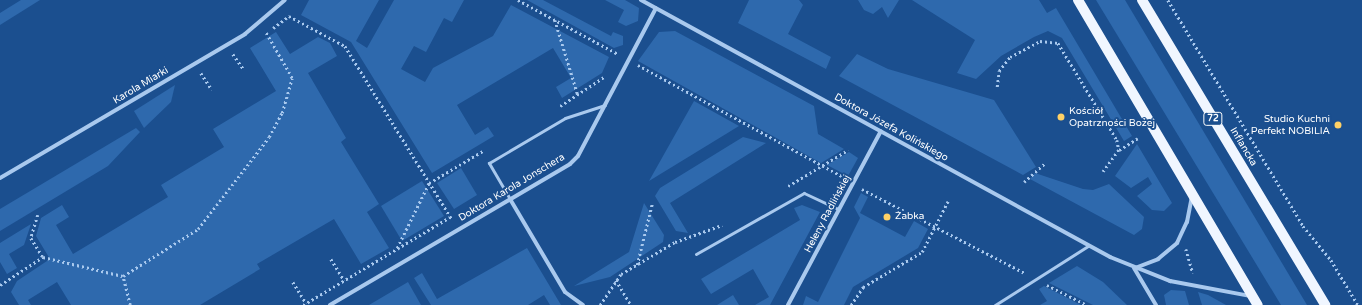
<!DOCTYPE html>
<meta charset="utf-8">
<style>
body{margin:0}
#map{position:relative;width:1362px;height:305px;overflow:hidden;background:#1b4f8f;font-family:"Varela Round",sans-serif}
div>[style]{position:absolute}
[style*='--x']{left:calc(var(--x)*1px);top:calc(var(--y)*1px);width:calc(var(--w)*1px);rotate:calc(var(--a)*1deg)}
.green>*{inset:0;background:#2e69ad}
.path>*{height:2.5px;margin-top:-1.25px;transform-origin:0;background:repeating-linear-gradient(90deg,#a9c9ee 0 2px,transparent 0 5px)}
.service>*{height:3px;margin:-1.5px;padding:0 1.5px;transform-origin:1.5px;border-radius:1.5px;background:#a9c9ee}
.minor>*{height:4px;margin:-2px;padding:0 2px;transform-origin:2px;border-radius:2px;background:#a9c9ee}
.primary>*{height:10px;margin:-5px;padding:0 5px;transform-origin:5px;border-radius:5px;background:#f0f6ff}
.dots>*{width:11px;height:11px;translate:-50% -50%;box-sizing:border-box;border:2px solid #1b4f8f;border-radius:50%}
span{translate:-50% -50%;white-space:nowrap;text-align:center;line-height:1.15;-webkit-text-stroke:4px #1b4f8f;paint-order:stroke}
.shield-label span{padding:1px 3px;background:#1b4f8f;border:1px solid;border-radius:3px;-webkit-text-stroke-width:0}
.shield-label{font-size:9px;color:#fff;font-weight:700}
.street-label{font-size:10px;color:#fff}
.poi-label{font-size:10px;color:#fff}
.left{translate:0 -50%;text-align:left}
.right{translate:-100% -50%;text-align:right}
</style>
<div id="map">
<div class="green">
<i style="clip-path:polygon(21px 0,40px 0,0 25px,0 13px)"></i>
<i style="clip-path:polygon(309px 0,379px 0,356px 41px,367px 48px,394px 0,464px 0,452px 22px,444px 18px,426px 52px,414px 46px,401px 69px,425px 82px,433px 68px,493px 36px,511px 5px,609px 57px,602px 73px,562px 98px,556px 87px,571px 78px,553px 48px,457px 105px,475px 135px,488px 127px,494px 136px,432px 173px,351px 42px,301px 15px)"></i>
<i style="clip-path:polygon(527px 0,543px 0,611px 36px,613px 32px,623px 36px,623px 45px,614px 48px)"></i>
<i style="clip-path:polygon(605px 0,625px 0,639px 8px,638px 21px,626px 26px,618px 22px,624px 10px)"></i>
<i style="clip-path:polygon(749px 0,799px 0,803px 5px,788px 34px,831px 57px,826px 69px,738px 23px)"></i>
<i style="clip-path:polygon(858px 0,899px 0,888px 18px,882px 7px,873px 14px,864px 10px)"></i>
<i style="clip-path:polygon(912px 0,1039px 0,1047px 13px,1056px 8px,1132px 136px,1124px 141px,1062px 38px,1048px 31px,1034px 37px,1001px 56px,976px 79px,957px 73px,975px 40px)"></i>
<i style="clip-path:polygon(1096px 0,1125px 0,1307px 305px,1281px 305px)"></i>
<i style="clip-path:polygon(675px 31px,814px 106px,818px 134px,844px 149px,821px 163px,638px 61px,659px 32px)"></i>
<i style="clip-path:polygon(276px 32px,290px 54px,318px 37px,330px 43px,337px 56px,308px 73px,346px 138px,341px 142px,379px 204px,367px 212px,389px 248px,361px 264px,334px 219px,257px 264px,260px 269px,200px 305px,71px 305px,57px 282px,28px 300px,31px 305px,19px 305px,11px 292px,17px 281px,50px 259px,36px 236px,41px 218px,62px 205px,69px 217px,56px 225px,73px 254px,168px 197px,161px 185px,224px 147px,213px 129px,276px 91px,250px 48px)"></i>
<i style="clip-path:polygon(857px 54px,888px 69px,994px 100px,1036px 167px,1023px 175px,839px 76px)"></i>
<i style="clip-path:polygon(175px 85px,171px 102px,144px 128px,134px 111px)"></i>
<i style="clip-path:polygon(694px 101px,739px 126px,649px 181px)"></i>
<i style="clip-path:polygon(136px 128px,140px 132px,108px 166px,0 231px,0 209px)"></i>
<i style="clip-path:polygon(743px 137px,766px 143px,670px 203px,688px 233px,676px 231px,655px 196px,660px 188px)"></i>
<i style="clip-path:polygon(1137px 144px,1172px 203px,1164px 211px,1152px 210px,1137px 196px,1152px 184px,1148px 177px,1131px 188px,1115px 176px)"></i>
<i style="clip-path:polygon(849px 152px,858px 158px,848px 176px,827px 165px)"></i>
<i style="clip-path:polygon(461px 168px,477px 195px,454px 209px,437px 183px)"></i>
<i style="clip-path:polygon(1035px 173px,1083px 189px,1093px 190px,1109px 184px,1144px 217px,1142px 229px,1134px 235px,1030px 179px)"></i>
<i style="clip-path:polygon(422px 181px,444px 216px,402px 241px,381px 206px)"></i>
<i style="clip-path:polygon(861px 193px,868px 197px,860px 213px,905px 237px,914px 221px,928px 229px,918px 248px,853px 287px,844px 305px,803px 305px,806px 296px,818px 302px,860px 218px,854px 207px)"></i>
<i style="clip-path:polygon(644px 203px,664px 235px,663px 242px,610px 277px,574px 286px,629px 252px)"></i>
<i style="clip-path:polygon(802px 205px,820px 212px,770px 305px,755px 305px,769px 297px,753px 269px,711px 294px,701px 279px,800px 220px,794px 208px)"></i>
<i style="clip-path:polygon(31px 224px,24px 245px,9px 254px,17px 268px,7px 274px,0 262px,0 243px)"></i>
<i style="clip-path:polygon(527px 248px,561px 305px,550px 305px,544px 295px,528px 305px,431px 305px,414px 278px,422px 273px,437px 299px)"></i>
<i style="clip-path:polygon(1077px 266px,1103px 282px,1127px 305px,1093px 305px,1049px 283px)"></i>
<i style="clip-path:polygon(408px 282px,421px 305px,369px 305px)"></i>
<i style="clip-path:polygon(1044px 286px,1081px 305px,1040px 305px,1047px 301px,1039px 289px)"></i>
<i style="clip-path:polygon(1171px 290px,1185px 291px,1189px 305px,1166px 305px,1164px 295px)"></i>
<i style="clip-path:polygon(1198px 292px,1208px 295px,1226px 305px,1202px 305px)"></i>
<i style="clip-path:polygon(733px 295px,739px 305px,717px 305px)"></i>
</div>
<div class="path">
<i style="--x:518;--y:0;--w:114;--a:28.4"></i>
<i style="--x:1168;--y:0;--w:263;--a:59.1"></i>
<i style="--x:1303;--y:226;--w:44;--a:50.5"></i>
<i style="--x:1331;--y:260;--w:52;--a:59"></i>
<i style="--x:555;--y:20;--w:78;--a:73"></i>
<i style="--x:273;--y:28;--w:20;--a:-37"></i>
<i style="--x:289;--y:16;--w:64;--a:28.2"></i>
<i style="--x:345;--y:46;--w:203;--a:58.3"></i>
<i style="--x:233;--y:54;--w:19;--a:55"></i>
<i style="--x:638;--y:65;--w:234;--a:28.6"></i>
<i style="--x:201;--y:73;--w:20;--a:57"></i>
<i style="--x:997;--y:87;--w:16;--a:-83"></i>
<i style="--x:999;--y:71;--w:18;--a:-52"></i>
<i style="--x:1010;--y:57;--w:34;--a:-28"></i>
<i style="--x:1040;--y:41;--w:18;--a:6"></i>
<i style="--x:1058;--y:43;--w:114;--a:58.7"></i>
<i style="--x:1117;--y:140;--w:10;--a:79"></i>
<i style="--x:1119;--y:150;--w:27;--a:126"></i>
<i style="--x:560;--y:106;--w:53;--a:-33.4"></i>
<i style="--x:1119;--y:150;--w:22;--a:-32"></i>
<i style="--x:1024;--y:182;--w:27;--a:-42"></i>
<i style="--x:788;--y:186;--w:70;--a:-31"></i>
<i style="--x:862;--y:189;--w:183;--a:27.3"></i>
<i style="--x:38;--y:215;--w:24;--a:107"></i>
<i style="--x:31;--y:238;--w:22;--a:58"></i>
<i style="--x:397;--y:248;--w:72;--a:-63.8"></i>
<i style="--x:429;--y:183;--w:63;--a:-30.7"></i>
<i style="--x:1186;--y:249;--w:25;--a:74"></i>
<i style="--x:331;--y:259;--w:25;--a:58"></i>
<i style="--x:637;--y:265;--w:63;--a:-76.2"></i>
<i style="--x:616;--y:280;--w:29;--a:59"></i>
<i style="--x:293;--y:282;--w:25;--a:58"></i>
<i style="--x:0;--y:285;--w:51;--a:-33.1"></i>
<i style="--x:43;--y:257;--w:82;--a:13.4"></i>
<i style="--x:1047;--y:285;--w:45;--a:26.6"></i>
<i style="--x:130;--y:305;--w:30;--a:-104"></i>
<i style="--x:123;--y:276;--w:89;--a:-32.1"></i>
<i style="--x:198;--y:229;--w:116;--a:-52.3"></i>
<i style="--x:269;--y:137;--w:27;--a:-62"></i>
<i style="--x:282;--y:113;--w:36;--a:-74"></i>
<i style="--x:292;--y:78;--w:52;--a:-120"></i>
<i style="--x:303;--y:305;--w:171;--a:-30.9"></i>
<i style="--x:600;--y:305;--w:37;--a:-56"></i>
<i style="--x:621;--y:274;--w:63;--a:-30.7"></i>
<i style="--x:675;--y:242;--w:50;--a:-19.9"></i>
<i style="--x:851;--y:305;--w:22;--a:-56"></i>
<i style="--x:863;--y:287;--w:69;--a:-30.7"></i>
<i style="--x:922;--y:252;--w:57;--a:-63"></i>
</div>
<div class="service">
<i style="--x:510;--y:199;--w:42;--a:-120.3"></i>
<i style="--x:489;--y:163;--w:88;--a:-30.6"></i>
<i style="--x:565;--y:118;--w:42;--a:-18"></i>
<i style="--x:696;--y:254;--w:124;--a:-29.5"></i>
<i style="--x:804;--y:193;--w:38;--a:25"></i>
<i style="--x:995;--y:305;--w:110;--a:-32.4"></i>
</div>
<div class="minor">
<i style="--x:641;--y:0;--w:535;--a:28.72"></i>
<i style="--x:1110;--y:257;--w:65;--a:21.8"></i>
<i style="--x:1170;--y:281;--w:81;--a:10.6"></i>
<i style="--x:0;--y:178;--w:284;--a:-30.4"></i>
<i style="--x:245;--y:34;--w:52;--a:-40.4"></i>
<i style="--x:510;--y:199;--w:108;--a:59.4"></i>
<i style="--x:565;--y:292;--w:22;--a:36"></i>
<i style="--x:1134;--y:268;--w:43;--a:59.3"></i>
<i style="--x:1135;--y:268;--w:25;--a:-21"></i>
<i style="--x:1158;--y:259;--w:25;--a:-40"></i>
<i style="--x:1177;--y:243;--w:23;--a:-65"></i>
<i style="--x:1187;--y:222;--w:26;--a:-79"></i>
<i style="--x:330;--y:305;--w:278;--a:-30.4"></i>
<i style="--x:570;--y:164;--w:11;--a:-45"></i>
<i style="--x:578;--y:156;--w:167;--a:-62.2"></i>
<i style="--x:788;--y:305;--w:197;--a:-61.9"></i>
</div>
<div class="primary">
<i style="--x:1078;--y:0;--w:354;--a:59.5"></i>
<i style="--x:1142;--y:0;--w:356;--a:59"></i>
</div>
<div class="dots">
<i style="left:1061px;top:117px;background:#ffd166"></i>
<i style="left:1338px;top:125px;background:#ffd166"></i>
<i style="left:887px;top:217px;background:#ffd166"></i>
</div>
<div class="shield-label">
<span style="left:1213px;top:119px">72</span>
</div>
<div class="street-label">
<span style="left:141px;top:86px;rotate:-31deg">Karola Miarki</span>
<span style="left:891px;top:128px;rotate:29deg">Doktora Józefa Kolińskiego</span>
<span style="left:1243px;top:147px;rotate:59deg">Inflancka</span>
<span style="left:512px;top:188px;rotate:-31deg">Doktora Karola Jonschera</span>
<span style="left:828px;top:214px;rotate:-62deg">Heleny Radlińskiej</span>
</div>
<div class="poi-label">
<span class="left" style="left:1069px;top:117px">Kościół<br>Opatrzności Bożej</span>
<span class="right" style="left:1330px;top:125px">Studio Kuchni<br>Perfekt NOBILIA</span>
<span class="left" style="left:895px;top:217px">Żabka</span>
</div>
</div>
